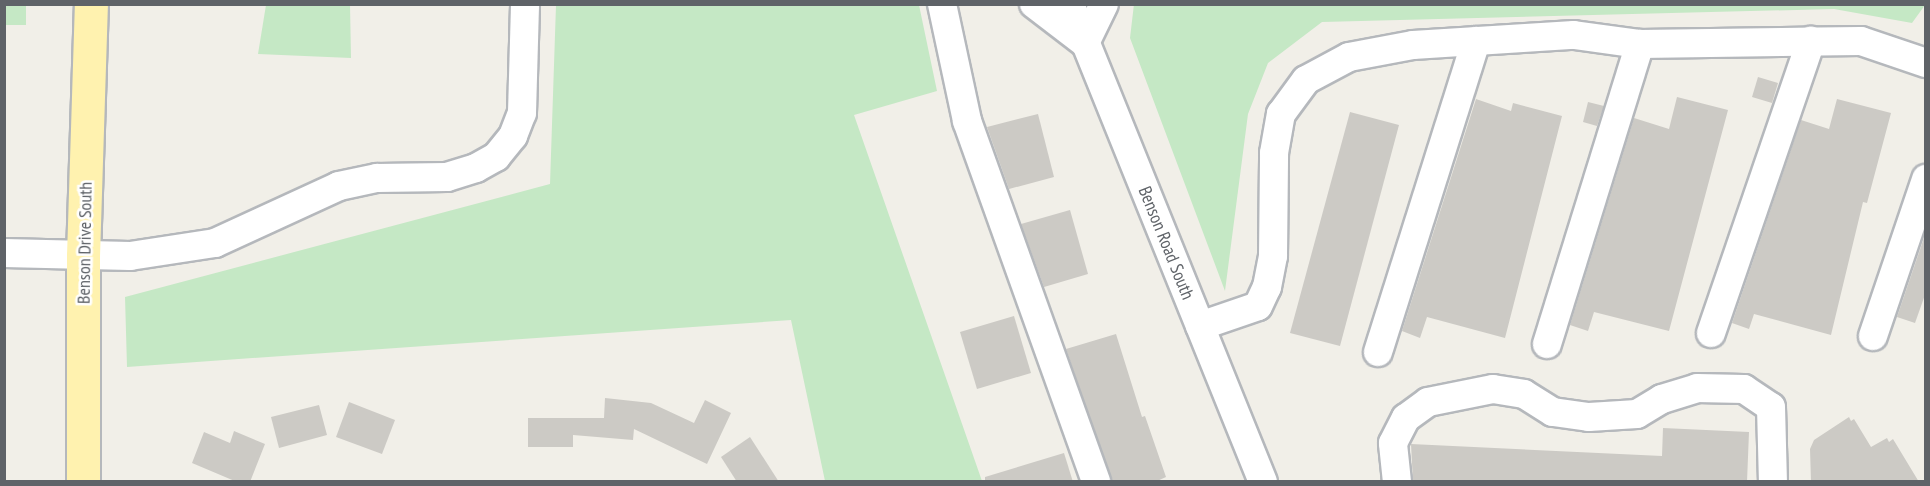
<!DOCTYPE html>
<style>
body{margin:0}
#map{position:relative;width:1930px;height:486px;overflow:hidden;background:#f1efe8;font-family:"PT Sans Narrow",sans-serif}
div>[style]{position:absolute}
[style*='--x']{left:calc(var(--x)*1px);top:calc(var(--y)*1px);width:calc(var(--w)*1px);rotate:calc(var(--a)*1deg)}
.green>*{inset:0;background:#c5e8c5}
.building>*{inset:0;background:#cccac5}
.roads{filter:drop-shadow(2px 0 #b5b8bc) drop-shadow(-2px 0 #b5b8bc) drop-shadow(0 2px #b5b8bc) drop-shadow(0 -2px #b5b8bc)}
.minor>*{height:28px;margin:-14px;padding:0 14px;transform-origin:14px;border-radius:14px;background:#fff}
.major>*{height:33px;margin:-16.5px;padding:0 16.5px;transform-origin:16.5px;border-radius:16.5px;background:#fff2af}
span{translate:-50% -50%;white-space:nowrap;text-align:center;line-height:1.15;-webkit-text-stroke:5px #fff;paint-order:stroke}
.street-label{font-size:18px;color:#5f6368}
.frame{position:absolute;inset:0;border:6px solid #5f6368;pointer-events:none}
</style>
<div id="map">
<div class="green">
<i style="clip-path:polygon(1134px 4px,1925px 4px,1925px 5px,1912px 23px,1834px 9px,1322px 22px,1268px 63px,1248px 114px,1225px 291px,1130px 38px)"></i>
<i style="clip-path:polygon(4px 5px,26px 5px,26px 25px,5px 25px)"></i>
<i style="clip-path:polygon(266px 5px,350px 5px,351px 58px,258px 54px)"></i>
<i style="clip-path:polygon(556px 5px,919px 5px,937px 91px,854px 115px,982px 481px,825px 481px,791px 320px,127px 367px,125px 297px,550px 184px)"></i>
</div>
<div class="building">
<i style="clip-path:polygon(1758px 77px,1778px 83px,1772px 103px,1752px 97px)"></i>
<i style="clip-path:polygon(1677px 97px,1728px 110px,1669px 331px,1594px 312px,1588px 331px,1570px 325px,1634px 118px,1669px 129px)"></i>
<i style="clip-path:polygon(1476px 99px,1511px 111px,1513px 103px,1562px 116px,1505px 338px,1427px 317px,1420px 338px,1402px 331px)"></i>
<i style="clip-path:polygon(1837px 99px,1891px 113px,1867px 203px,1863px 202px,1831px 335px,1754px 314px,1749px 329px,1732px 323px,1801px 120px,1829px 129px)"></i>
<i style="clip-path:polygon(1588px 102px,1604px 106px,1597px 126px,1583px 122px)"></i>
<i style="clip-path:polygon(1350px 112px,1399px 125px,1340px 346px,1290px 333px)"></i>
<i style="clip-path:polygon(1038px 114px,1054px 177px,1009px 189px,987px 127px)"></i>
<i style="clip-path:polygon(1070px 210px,1088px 274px,1044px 287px,1021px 224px)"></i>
<i style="clip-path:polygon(1926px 232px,1926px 292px,1915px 323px,1897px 317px)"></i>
<i style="clip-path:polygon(1014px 316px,1031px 373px,977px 389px,960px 332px)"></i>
<i style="clip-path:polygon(1116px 334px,1142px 417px,1145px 416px,1166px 477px,1155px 482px,1112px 482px,1066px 349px)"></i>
<i style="clip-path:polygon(605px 398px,651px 403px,694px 423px,705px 400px,731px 413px,707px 464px,634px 429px,633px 440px,573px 435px,573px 447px,528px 447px,528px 418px,604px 418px)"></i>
<i style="clip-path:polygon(349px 402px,395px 420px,382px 454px,336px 437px)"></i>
<i style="clip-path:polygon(319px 405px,327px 435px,279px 448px,271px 417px)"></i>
<i style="clip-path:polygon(1849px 417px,1851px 421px,1854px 419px,1871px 447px,1887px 438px,1889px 442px,1893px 439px,1919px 482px,1811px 482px,1810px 449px,1814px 440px)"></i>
<i style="clip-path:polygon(1663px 428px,1749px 432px,1747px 482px,1413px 482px,1411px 444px,1662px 456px)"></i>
<i style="clip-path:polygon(234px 431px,265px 444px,250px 482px,237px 482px,192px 463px,204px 432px,230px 443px)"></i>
<i style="clip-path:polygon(750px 437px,779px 482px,737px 482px,721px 457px)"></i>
<i style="clip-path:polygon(1064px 453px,1073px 482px,985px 482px,985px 477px)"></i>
</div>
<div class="roads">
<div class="minor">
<i style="--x:942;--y:4;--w:120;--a:77.9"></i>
<i style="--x:967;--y:121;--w:383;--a:70.3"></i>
<i style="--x:1034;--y:4;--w:64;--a:37.4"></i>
<i style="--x:1070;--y:4;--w:515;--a:68.01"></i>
<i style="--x:1085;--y:43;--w:43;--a:-64"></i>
<i style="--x:4;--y:253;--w:126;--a:1.4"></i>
<i style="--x:130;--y:256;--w:86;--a:-8.7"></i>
<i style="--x:215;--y:243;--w:136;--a:-24.7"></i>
<i style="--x:339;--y:186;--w:39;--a:-12"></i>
<i style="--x:377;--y:178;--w:70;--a:-0.8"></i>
<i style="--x:447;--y:177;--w:30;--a:-17"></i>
<i style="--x:476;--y:168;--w:23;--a:-29"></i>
<i style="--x:496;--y:157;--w:27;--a:-51"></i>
<i style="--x:513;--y:136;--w:25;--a:-69"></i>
<i style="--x:522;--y:113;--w:109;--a:-88.4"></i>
<i style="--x:1200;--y:326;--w:61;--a:-19"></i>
<i style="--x:1258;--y:306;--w:21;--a:-65"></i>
<i style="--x:1267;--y:287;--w:32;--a:-79"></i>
<i style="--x:1273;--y:256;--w:103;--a:-89.4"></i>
<i style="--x:1274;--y:153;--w:40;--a:-80"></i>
<i style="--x:1281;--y:114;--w:42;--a:-53.7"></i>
<i style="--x:1306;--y:80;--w:49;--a:-28.1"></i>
<i style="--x:1349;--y:57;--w:65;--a:-10.6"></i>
<i style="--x:1413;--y:45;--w:161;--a:-3.6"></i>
<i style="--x:1574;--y:35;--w:67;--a:7.8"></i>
<i style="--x:1640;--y:44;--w:221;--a:-0.8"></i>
<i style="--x:1861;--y:41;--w:69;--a:18.7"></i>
<i style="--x:1711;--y:333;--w:309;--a:-71.1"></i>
<i style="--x:1873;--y:336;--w:166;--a:-71.3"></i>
<i style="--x:1547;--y:344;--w:314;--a:-72.8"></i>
<i style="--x:1378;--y:352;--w:326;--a:-72.5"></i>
<i style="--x:1397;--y:482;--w:39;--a:-96"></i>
<i style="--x:1393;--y:443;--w:28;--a:-63"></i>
<i style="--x:1406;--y:418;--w:27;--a:-36"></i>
<i style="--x:1428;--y:402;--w:66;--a:-11.3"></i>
<i style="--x:1493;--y:389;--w:31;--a:9"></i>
<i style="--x:1524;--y:394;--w:34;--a:32"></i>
<i style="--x:1553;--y:412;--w:36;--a:8"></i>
<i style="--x:1589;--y:417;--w:48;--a:-3.6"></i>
<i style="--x:1637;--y:414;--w:29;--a:-31"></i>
<i style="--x:1662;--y:399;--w:37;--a:-17"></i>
<i style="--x:1697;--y:388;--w:47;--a:1.2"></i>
<i style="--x:1744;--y:389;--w:32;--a:34"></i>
<i style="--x:1771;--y:407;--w:75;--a:88.5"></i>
</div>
<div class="major">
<i style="--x:83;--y:482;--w:226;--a:-90"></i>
<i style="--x:83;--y:256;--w:252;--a:-88.2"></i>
</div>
</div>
<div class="street-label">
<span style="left:85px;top:243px;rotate:-89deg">Benson Drive South</span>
<span style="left:1166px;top:243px;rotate:68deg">Benson Road South</span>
</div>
<div class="frame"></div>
</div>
